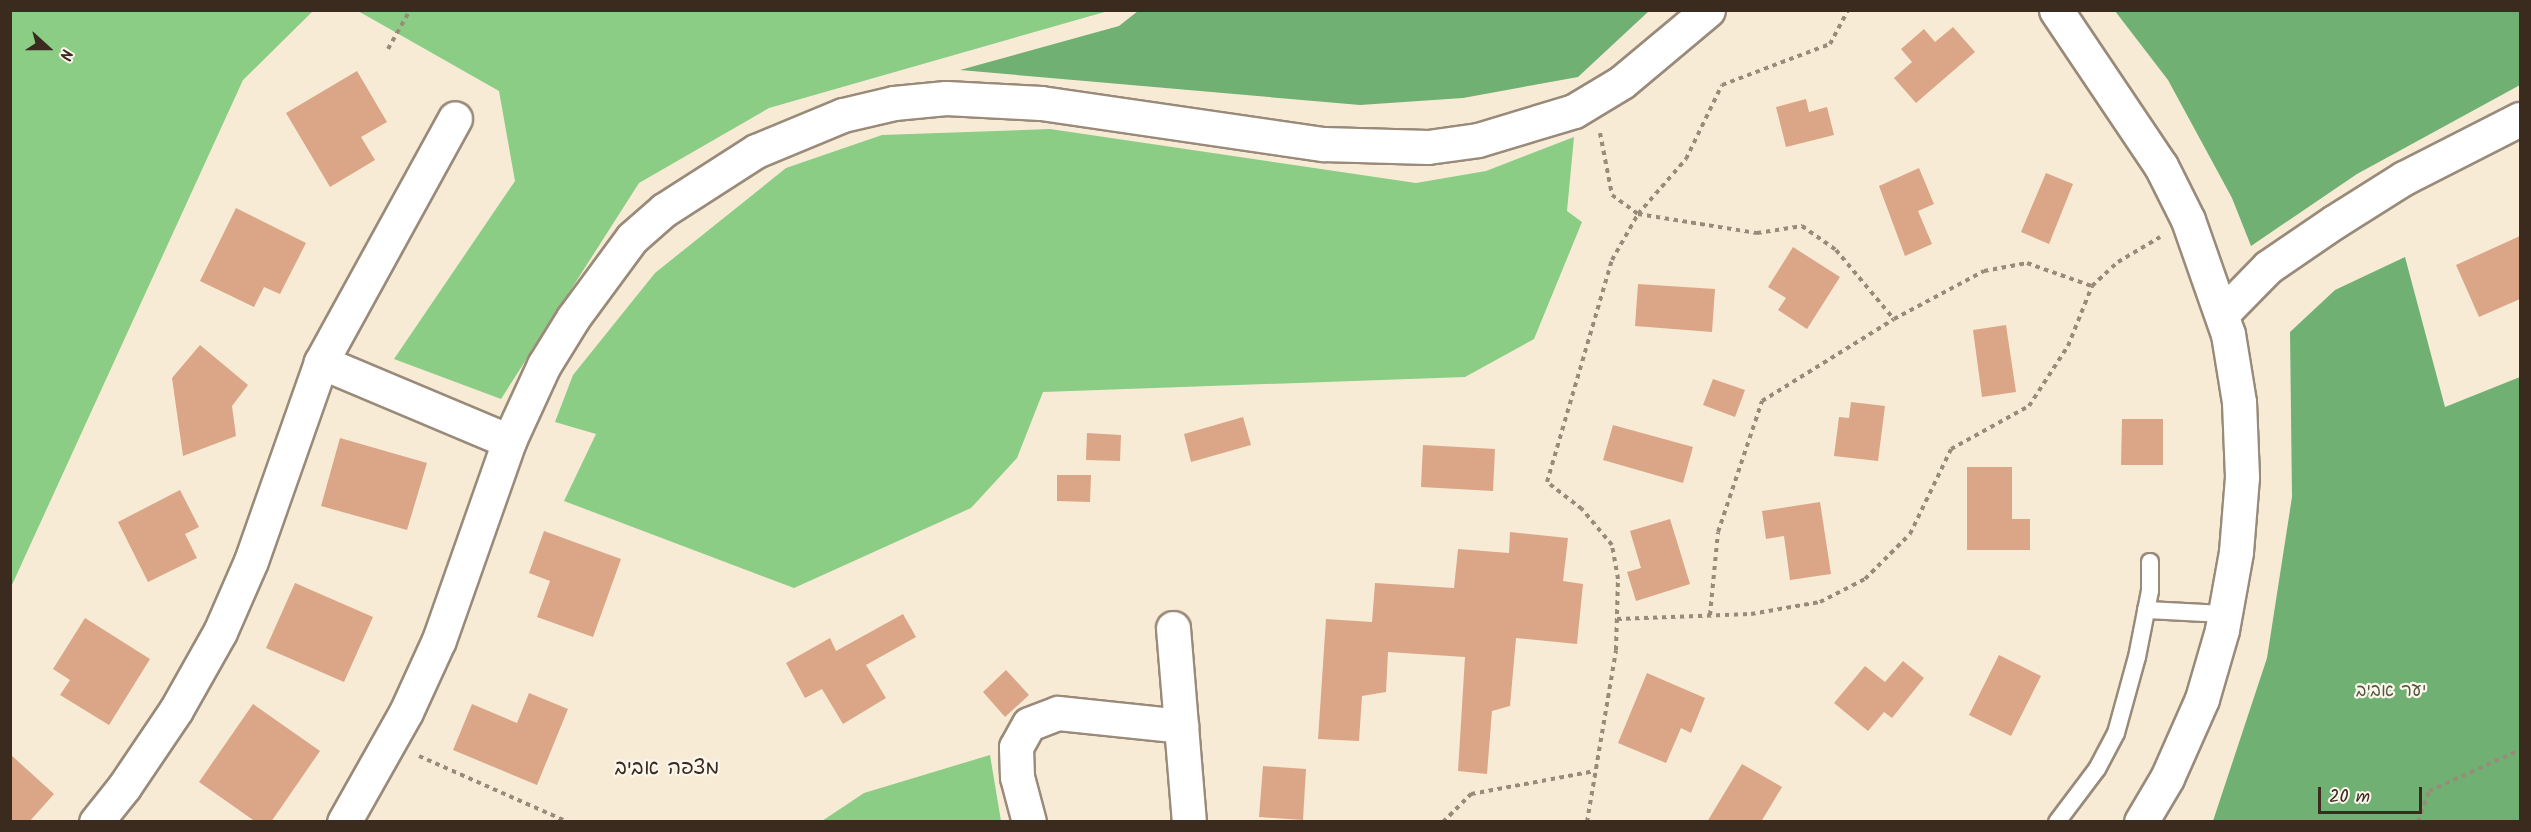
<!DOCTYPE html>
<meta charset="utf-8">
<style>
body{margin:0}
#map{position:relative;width:2531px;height:832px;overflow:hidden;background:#f7ebd6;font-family:Kalam,"Playpen Sans Hebrew",sans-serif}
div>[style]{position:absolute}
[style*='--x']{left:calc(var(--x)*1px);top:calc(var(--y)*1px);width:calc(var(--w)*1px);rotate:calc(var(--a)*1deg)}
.green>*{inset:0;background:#8bcd85}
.forest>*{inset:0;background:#70b072}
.building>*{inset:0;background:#dba687}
.path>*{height:4px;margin-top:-2px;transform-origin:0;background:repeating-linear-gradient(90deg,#998a7a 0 4.5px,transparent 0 9px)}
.roads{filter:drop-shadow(2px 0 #998a7a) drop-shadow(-2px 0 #998a7a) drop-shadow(0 2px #998a7a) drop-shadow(0 -2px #998a7a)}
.service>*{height:16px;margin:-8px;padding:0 8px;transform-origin:8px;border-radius:8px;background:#fff}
.minor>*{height:33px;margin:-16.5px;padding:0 16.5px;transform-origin:16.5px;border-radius:16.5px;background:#fff}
span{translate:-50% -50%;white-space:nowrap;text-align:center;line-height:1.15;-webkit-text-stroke:4.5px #fbf7ec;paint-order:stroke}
.park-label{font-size:18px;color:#535b3d}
.quarter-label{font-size:21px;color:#3b2a1e}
.frame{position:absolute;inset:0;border:12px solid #3b2a1e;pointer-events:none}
.north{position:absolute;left:18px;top:18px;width:60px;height:60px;-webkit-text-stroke:4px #fbf7ec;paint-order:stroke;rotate:111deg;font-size:16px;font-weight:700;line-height:24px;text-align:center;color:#3b2a1e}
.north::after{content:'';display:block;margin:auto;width:21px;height:27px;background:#3b2a1e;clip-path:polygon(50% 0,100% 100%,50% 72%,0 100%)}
.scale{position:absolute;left:2318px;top:787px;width:104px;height:27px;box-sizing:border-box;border:3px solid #3b2a1e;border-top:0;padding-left:8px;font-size:18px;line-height:21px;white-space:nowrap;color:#3b2a1e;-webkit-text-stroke:4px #fbf7ec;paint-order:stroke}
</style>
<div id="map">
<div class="green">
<i style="clip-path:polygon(11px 10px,313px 11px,243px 80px,11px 587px)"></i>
<i style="clip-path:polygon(358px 11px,1108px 11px,769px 108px,639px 183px,501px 399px,394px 359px,515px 181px,499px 91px)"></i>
<i style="clip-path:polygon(1050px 129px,1416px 183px,1486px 171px,1574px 137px,1567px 211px,1582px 222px,1534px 339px,1465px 377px,1043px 392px,1017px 458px,971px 508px,794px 588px,564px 501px,596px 434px,555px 422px,573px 375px,655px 273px,786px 168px,882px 135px)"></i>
<i style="clip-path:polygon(990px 755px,1001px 821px,822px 821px,864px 793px)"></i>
</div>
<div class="forest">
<i style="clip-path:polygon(1138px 11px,1138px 10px,1649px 11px,1578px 77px,1463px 98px,1360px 105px,960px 70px,1119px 26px)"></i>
<i style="clip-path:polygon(2115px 11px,2520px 11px,2520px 85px,2357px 174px,2251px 246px,2232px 198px,2168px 80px)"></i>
<i style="clip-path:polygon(2405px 257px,2445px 407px,2520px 377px,2520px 821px,2213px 821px,2267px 658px,2292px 497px,2290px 332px,2335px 290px)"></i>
</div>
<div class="building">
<i style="clip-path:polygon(1953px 27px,1975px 52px,1916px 103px,1894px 78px,1912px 62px,1901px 49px,1924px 29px,1935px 42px)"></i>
<i style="clip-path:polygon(357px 71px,387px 122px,361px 137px,375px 160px,330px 187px,286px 113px)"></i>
<i style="clip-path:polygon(1806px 99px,1809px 112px,1827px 107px,1834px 135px,1786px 147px,1776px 107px)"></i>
<i style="clip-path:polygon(1919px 168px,1934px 204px,1918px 211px,1932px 244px,1905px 256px,1879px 186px)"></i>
<i style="clip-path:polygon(2046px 173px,2073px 184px,2049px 244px,2021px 232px)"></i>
<i style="clip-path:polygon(236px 208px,306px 243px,280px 294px,264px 287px,254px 307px,200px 281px)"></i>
<i style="clip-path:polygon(2520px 236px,2520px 299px,2479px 317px,2456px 265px)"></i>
<i style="clip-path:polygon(1793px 247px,1840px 277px,1807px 329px,1778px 310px,1786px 298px,1768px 287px)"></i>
<i style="clip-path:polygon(1638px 284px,1715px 289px,1712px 332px,1635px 326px)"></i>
<i style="clip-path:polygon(2006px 325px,2016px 392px,1982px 397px,1973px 330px)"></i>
<i style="clip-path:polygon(200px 345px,248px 385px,232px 406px,236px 436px,183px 456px,172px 378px)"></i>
<i style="clip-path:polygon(1713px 379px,1745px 390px,1735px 417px,1703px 405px)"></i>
<i style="clip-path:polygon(1851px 402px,1885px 406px,1878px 461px,1834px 456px,1839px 417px,1849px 418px)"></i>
<i style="clip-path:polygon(1243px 417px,1251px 445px,1191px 462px,1184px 434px)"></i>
<i style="clip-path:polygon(2122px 419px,2163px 419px,2163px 465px,2121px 465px)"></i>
<i style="clip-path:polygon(1613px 425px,1693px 447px,1683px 483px,1603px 460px)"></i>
<i style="clip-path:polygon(1087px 433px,1121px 435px,1120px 461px,1086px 460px)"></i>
<i style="clip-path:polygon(340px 438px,427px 463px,407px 530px,321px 506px)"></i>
<i style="clip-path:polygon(1423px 445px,1495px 449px,1493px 491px,1421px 487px)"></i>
<i style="clip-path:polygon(1967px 467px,2012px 467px,2012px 519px,2030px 519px,2030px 550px,1967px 550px)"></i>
<i style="clip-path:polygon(1057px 475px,1091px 475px,1090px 502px,1057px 501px)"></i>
<i style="clip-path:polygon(180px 490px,199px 527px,185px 534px,197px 558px,148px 582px,118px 522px)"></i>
<i style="clip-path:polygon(1820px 502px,1831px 574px,1790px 580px,1784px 536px,1766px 539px,1762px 511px)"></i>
<i style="clip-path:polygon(1670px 519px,1690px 584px,1636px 601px,1627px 572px,1641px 568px,1630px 531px)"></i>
<i style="clip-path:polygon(544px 531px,621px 559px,593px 637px,537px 617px,550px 581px,529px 573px)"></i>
<i style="clip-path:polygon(1510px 532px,1568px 538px,1563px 581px,1583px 584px,1577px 644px,1516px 638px,1510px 706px,1492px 711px,1487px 774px,1458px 771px,1465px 657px,1388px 652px,1386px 692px,1362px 696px,1359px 741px,1318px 739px,1326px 619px,1372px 622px,1375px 583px,1454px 588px,1458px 549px,1509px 553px)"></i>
<i style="clip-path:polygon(295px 583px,373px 617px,344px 682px,266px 648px)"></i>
<i style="clip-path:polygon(903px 614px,916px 637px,866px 665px,886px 698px,843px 724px,822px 689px,805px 698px,786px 663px,830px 638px,836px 651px)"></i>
<i style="clip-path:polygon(85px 618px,150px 659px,109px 725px,60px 695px,70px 680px,53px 669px)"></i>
<i style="clip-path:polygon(1999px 655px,2041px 676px,2011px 736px,1969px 715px)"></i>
<i style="clip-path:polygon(1903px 661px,1924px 678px,1892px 718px,1884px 712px,1868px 731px,1834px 703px,1865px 666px,1885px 682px)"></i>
<i style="clip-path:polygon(1006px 670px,1029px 695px,1005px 717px,983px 692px)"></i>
<i style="clip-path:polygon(1647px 673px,1705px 698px,1691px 733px,1681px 728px,1666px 763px,1618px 743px)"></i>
<i style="clip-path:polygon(529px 693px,568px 709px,537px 785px,453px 750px,472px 704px,517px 723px)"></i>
<i style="clip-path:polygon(253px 704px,320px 751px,271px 822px,256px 822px,199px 782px)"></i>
<i style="clip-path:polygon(10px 754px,54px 794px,29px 822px,10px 822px)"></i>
<i style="clip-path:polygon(1742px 764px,1782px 787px,1761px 822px,1707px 822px)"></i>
<i style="clip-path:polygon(1263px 766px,1306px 769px,1303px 820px,1259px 817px)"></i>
</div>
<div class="path">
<i style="--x:388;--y:49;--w:45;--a:-60.6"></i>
<i style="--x:1600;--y:133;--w:63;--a:79"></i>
<i style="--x:1612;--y:195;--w:32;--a:36"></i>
<i style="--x:1638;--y:214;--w:121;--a:9.1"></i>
<i style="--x:1757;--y:233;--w:46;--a:-8.8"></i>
<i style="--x:1802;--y:226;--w:42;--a:35.2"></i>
<i style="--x:1836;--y:250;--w:90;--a:50"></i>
<i style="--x:1710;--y:615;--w:83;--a:-84.5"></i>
<i style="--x:1718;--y:532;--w:138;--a:-71.4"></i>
<i style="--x:1762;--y:401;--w:155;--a:-31.8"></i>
<i style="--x:1894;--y:319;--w:102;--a:-28.1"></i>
<i style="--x:1984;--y:271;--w:44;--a:-10.5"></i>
<i style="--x:2027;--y:263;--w:69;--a:19.5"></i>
<i style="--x:1617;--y:619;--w:134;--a:-2.1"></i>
<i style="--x:1751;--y:614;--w:70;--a:-9.9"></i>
<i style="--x:1820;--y:602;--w:51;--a:-27.1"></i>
<i style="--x:1865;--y:579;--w:64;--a:-45"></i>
<i style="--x:1910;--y:534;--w:94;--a:-64.2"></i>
<i style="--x:1951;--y:449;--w:89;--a:-28.9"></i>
<i style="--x:2029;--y:406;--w:72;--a:-57"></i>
<i style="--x:2068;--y:346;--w:65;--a:-68.2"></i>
<i style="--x:2092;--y:286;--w:35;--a:-43"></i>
<i style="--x:2118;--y:262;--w:49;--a:-30.8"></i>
<i style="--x:419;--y:756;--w:163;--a:23.9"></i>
<i style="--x:1443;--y:822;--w:40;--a:-45"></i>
<i style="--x:1471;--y:794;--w:126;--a:-10.5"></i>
<i style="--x:1587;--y:822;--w:174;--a:-80.4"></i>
<i style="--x:1616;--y:650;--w:71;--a:-88.4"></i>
<i style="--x:1618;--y:579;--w:35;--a:-100"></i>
<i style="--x:1612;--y:545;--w:47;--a:-129.8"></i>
<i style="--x:1582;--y:509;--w:44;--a:-142.4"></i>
<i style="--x:1547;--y:482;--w:231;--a:-73.7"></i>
<i style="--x:1612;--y:260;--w:53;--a:-60.5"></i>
<i style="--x:1638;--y:214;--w:73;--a:-48.9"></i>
<i style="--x:1686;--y:159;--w:82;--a:-64.1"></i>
<i style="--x:1722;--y:85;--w:116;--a:-20.8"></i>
<i style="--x:1830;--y:44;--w:38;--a:-62"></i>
<i style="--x:2418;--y:822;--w:33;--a:-70"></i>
<i style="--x:2429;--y:791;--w:100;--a:-24.3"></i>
</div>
<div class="roads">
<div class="service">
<i style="--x:2146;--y:610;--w:79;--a:2.9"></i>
<i style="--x:2057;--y:822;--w:66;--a:-53"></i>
<i style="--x:2097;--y:769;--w:41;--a:-62.2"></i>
<i style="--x:2116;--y:733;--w:79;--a:-74.6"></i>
<i style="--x:2137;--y:657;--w:67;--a:-78.9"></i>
<i style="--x:2150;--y:591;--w:29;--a:-90"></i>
</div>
<div class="minor">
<i style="--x:2056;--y:10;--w:188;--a:56.1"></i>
<i style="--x:2161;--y:166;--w:60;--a:63.4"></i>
<i style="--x:2188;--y:220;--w:121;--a:70.7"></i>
<i style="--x:2228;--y:334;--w:69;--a:80.8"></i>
<i style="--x:2239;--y:402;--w:75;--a:87.7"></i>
<i style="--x:2242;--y:477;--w:75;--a:94.6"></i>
<i style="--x:2236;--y:552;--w:79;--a:100.2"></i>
<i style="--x:2222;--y:630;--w:72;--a:106.2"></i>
<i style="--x:2202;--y:699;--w:86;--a:113.9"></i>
<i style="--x:2167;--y:778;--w:51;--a:120.6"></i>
<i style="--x:2222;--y:314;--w:66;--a:-45.6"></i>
<i style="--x:2268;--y:267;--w:80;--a:-34.3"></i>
<i style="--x:2334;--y:222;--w:83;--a:-32.2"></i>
<i style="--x:2404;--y:178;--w:130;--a:-27"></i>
<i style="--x:321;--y:362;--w:204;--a:22.8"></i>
<i style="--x:1173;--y:628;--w:195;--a:85.3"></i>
<i style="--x:96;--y:822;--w:45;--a:-51.3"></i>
<i style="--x:124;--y:787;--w:93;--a:-56"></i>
<i style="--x:176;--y:710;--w:90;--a:-60.6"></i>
<i style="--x:220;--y:632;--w:77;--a:-66.4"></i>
<i style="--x:251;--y:561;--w:211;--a:-70.6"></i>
<i style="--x:321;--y:362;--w:278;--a:-61.2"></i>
<i style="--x:344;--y:822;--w:126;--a:-60.6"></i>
<i style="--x:406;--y:712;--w:79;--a:-65.4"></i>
<i style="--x:439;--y:640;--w:211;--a:-70.6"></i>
<i style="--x:509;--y:441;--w:84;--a:-65.3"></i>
<i style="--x:544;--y:365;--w:55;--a:-58.3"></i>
<i style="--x:573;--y:318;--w:99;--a:-53.6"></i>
<i style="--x:632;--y:238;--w:43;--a:-41.2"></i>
<i style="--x:664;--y:210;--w:109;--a:-32.7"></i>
<i style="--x:756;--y:151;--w:94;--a:-22.5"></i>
<i style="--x:843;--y:115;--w:52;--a:-13.2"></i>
<i style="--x:894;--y:103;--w:52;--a:-5.5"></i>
<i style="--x:946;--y:98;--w:95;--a:3"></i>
<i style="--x:1041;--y:103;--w:285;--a:8.3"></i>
<i style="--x:1323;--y:144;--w:105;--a:1.6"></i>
<i style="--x:1428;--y:147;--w:50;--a:-8"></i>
<i style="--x:1478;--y:140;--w:100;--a:-16.8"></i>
<i style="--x:1574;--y:111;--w:56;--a:-31.1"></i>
<i style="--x:1622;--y:82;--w:112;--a:-39.9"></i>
<i style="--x:1029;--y:822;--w:47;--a:-104.9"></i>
<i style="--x:1017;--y:777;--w:30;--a:-92"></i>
<i style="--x:1016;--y:747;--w:26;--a:-61"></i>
<i style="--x:1029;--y:724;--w:31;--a:-21"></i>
<i style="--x:1058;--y:713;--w:124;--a:6"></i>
</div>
</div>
<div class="park-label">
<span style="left:2391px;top:692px">יער אביב</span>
</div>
<div class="quarter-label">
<span style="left:667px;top:769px">מצפה אביב</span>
</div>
<div class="frame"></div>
<div class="north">N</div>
<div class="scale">20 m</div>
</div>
